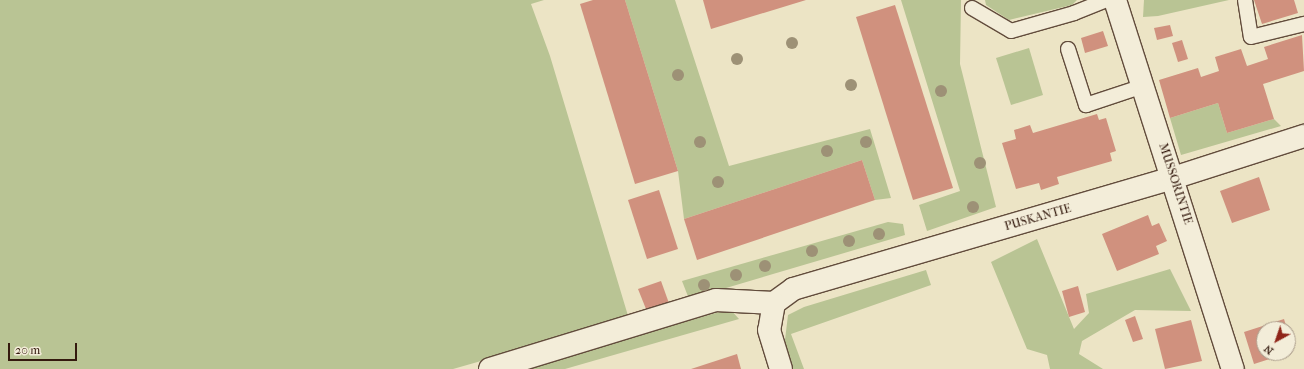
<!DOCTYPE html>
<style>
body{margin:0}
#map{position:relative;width:1304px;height:369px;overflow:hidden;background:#ece4c5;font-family:"IM FELL French Canon",serif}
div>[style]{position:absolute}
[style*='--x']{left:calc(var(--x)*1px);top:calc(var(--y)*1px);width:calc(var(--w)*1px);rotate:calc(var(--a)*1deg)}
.green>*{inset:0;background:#b9c494}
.building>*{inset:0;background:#d0917e}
.roads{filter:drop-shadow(1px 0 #624c3c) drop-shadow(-1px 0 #624c3c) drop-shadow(0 1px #624c3c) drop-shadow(0 -1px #624c3c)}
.service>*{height:14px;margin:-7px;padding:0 7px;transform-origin:7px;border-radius:7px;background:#f3edd9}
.minor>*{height:22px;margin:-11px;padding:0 11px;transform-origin:11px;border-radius:11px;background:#f3edd9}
.trees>*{width:12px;height:12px;margin:-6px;border-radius:50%;background:#9d9176}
span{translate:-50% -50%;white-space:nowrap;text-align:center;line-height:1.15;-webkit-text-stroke:3px #f3edd9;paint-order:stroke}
.street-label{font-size:12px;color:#341a0e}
.north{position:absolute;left:1256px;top:321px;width:40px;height:40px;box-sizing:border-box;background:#f3edd9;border:1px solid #a79988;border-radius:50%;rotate:220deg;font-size:11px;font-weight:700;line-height:16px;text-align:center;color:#341a0e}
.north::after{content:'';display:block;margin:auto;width:14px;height:18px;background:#8f2418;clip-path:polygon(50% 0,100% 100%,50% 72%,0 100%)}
.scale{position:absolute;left:8px;top:343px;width:69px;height:18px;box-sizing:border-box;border:2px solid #341a0e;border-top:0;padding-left:5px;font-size:12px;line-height:14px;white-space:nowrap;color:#341a0e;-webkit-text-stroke:3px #f3edd9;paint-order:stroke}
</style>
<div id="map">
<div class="green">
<i style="clip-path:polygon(0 0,544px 0,531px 4px,550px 56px,629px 319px,453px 369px,0 369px)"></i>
<i style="clip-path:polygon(625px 0,675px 0,729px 166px,870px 129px,891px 198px,875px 200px,862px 160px,684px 219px,678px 171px)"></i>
<i style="clip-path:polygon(901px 0,961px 0,960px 64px,996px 207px,927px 231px,919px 205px,960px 191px)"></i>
<i style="clip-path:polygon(985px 0,1077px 0,1072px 5px,1009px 20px,986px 5px)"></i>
<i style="clip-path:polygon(1144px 0,1229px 0,1158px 16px,1143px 17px)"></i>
<i style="clip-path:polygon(1029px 48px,1043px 95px,1011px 105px,996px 58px)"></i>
<i style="clip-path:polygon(1218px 103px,1227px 133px,1274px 119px,1281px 126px,1181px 155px,1170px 118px)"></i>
<i style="clip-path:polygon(888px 222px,903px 224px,905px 235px,689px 299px,682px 281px)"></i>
<i style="clip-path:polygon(1037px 239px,1074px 329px,1089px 313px,1086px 294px,1170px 269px,1191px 311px,1135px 310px,1082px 341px,1079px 354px,1103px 369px,1050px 369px,1047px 355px,1027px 349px,991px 262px)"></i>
<i style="clip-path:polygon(926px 270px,931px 285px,791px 334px,804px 369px,790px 369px,784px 348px,788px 315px,804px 307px)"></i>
<i style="clip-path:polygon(730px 309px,739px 319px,565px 369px,519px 369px)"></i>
</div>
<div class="building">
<i style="clip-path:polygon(593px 0,625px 0,678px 171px,635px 184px,580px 4px)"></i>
<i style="clip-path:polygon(703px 0,806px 0,711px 29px)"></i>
<i style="clip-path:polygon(1254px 0,1294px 0,1298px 13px,1262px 24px)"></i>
<i style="clip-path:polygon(895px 5px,953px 188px,913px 200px,856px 17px)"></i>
<i style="clip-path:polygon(1170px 25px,1173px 36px,1157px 40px,1154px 28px)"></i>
<i style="clip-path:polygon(1103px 31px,1108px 46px,1085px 53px,1081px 38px)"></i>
<i style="clip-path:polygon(1302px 35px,1304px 71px,1263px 84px,1274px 119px,1227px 133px,1218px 103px,1170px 118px,1159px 80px,1198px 68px,1201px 77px,1219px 71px,1215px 57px,1241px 49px,1247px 66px,1268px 59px,1264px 47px)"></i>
<i style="clip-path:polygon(1182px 40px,1188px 59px,1178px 62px,1172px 43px)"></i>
<i style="clip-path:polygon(1097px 114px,1099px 120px,1106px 118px,1116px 151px,1110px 153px,1112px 161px,1057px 177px,1059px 184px,1041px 190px,1039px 183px,1016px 189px,1002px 143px,1016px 139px,1014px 130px,1030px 125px,1033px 133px)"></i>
<i style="clip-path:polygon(862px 160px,875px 200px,697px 260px,684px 219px)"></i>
<i style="clip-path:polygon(1259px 177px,1270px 210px,1232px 223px,1220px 191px)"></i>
<i style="clip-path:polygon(659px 190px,678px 249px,647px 259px,628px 200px)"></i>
<i style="clip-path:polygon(1148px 215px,1152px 226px,1159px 223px,1167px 241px,1156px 246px,1159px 254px,1117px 271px,1102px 234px)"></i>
<i style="clip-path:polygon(661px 281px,670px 306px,648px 314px,638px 289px)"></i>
<i style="clip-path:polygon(1078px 286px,1085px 312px,1069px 317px,1062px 291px)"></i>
<i style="clip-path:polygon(1135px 316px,1143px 339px,1133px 342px,1125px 320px)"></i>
<i style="clip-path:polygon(1284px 319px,1287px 329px,1264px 329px,1264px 353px,1289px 353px,1254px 364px,1244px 332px)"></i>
<i style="clip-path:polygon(1191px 320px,1202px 361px,1165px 369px,1155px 329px)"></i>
<i style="clip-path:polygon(737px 354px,741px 369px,691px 369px)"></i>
</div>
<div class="roads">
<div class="service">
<i style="--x:1245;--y:0;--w:37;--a:81"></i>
<i style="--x:1251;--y:37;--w:55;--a:-13.8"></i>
<i style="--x:972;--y:8;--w:45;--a:30.5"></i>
<i style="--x:1011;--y:31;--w:66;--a:-15.9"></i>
<i style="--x:1074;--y:13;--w:35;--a:-22"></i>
<i style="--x:1068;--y:49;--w:59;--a:72.2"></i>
<i style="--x:1086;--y:105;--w:60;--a:-18.4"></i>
</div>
<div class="minor">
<i style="--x:1115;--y:0;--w:387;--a:72.3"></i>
<i style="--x:774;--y:303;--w:24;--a:-36"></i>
<i style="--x:793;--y:289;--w:396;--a:-16.3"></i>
<i style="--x:1173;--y:178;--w:138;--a:-17.8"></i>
<i style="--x:774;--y:303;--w:27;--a:100"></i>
<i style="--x:769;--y:330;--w:41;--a:72.9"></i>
<i style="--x:490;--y:369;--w:236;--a:-17"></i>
<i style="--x:716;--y:300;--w:58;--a:3"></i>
</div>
</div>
<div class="trees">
<i style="left:792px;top:43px"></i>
<i style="left:737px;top:59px"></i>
<i style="left:678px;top:75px"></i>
<i style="left:851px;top:85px"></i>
<i style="left:941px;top:91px"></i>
<i style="left:700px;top:142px"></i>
<i style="left:866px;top:142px"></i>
<i style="left:827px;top:151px"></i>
<i style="left:980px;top:163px"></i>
<i style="left:718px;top:182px"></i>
<i style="left:973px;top:207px"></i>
<i style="left:879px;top:234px"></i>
<i style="left:849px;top:241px"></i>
<i style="left:812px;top:251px"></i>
<i style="left:765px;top:266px"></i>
<i style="left:736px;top:275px"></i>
<i style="left:704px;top:285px"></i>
</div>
<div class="street-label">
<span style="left:1175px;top:184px;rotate:72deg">MUSSORINTIE</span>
<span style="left:1038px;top:218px;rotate:-16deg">PUSKANTIE</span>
</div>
<div class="north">N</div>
<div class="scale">20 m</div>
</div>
